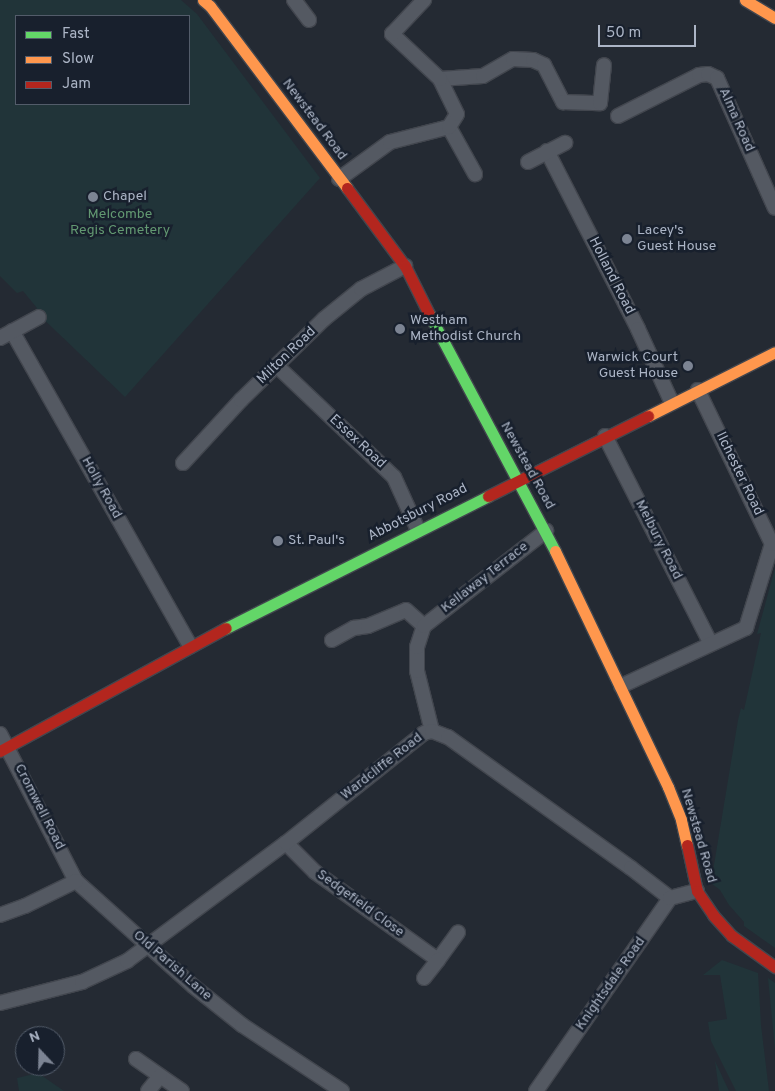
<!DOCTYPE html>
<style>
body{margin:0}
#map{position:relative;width:775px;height:1091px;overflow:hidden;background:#242a33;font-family:Overpass,sans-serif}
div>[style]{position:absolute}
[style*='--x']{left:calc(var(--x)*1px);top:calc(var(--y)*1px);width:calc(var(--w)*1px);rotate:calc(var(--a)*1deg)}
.green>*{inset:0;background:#213439}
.roads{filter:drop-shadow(1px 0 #42464e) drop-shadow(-1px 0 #42464e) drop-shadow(0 1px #42464e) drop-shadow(0 -1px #42464e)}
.street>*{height:14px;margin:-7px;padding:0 7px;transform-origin:7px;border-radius:7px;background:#545962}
.fast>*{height:11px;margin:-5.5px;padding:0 5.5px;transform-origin:5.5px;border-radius:5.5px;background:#63d668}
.slow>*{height:11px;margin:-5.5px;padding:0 5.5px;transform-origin:5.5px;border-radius:5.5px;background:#ff974d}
.jam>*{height:11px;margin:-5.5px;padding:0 5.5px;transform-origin:5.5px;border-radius:5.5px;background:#b3261e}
.dots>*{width:14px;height:14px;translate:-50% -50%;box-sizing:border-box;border:2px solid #18202d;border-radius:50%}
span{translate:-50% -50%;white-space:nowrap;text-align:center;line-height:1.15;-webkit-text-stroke:5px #18202d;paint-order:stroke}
.street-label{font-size:14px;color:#acb5c6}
.poi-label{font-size:14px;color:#acb5c6}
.left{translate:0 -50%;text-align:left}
.right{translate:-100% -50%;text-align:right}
.park-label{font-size:14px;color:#629871}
.legend{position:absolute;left:15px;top:15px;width:175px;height:90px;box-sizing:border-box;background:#18202d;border:1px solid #535c6a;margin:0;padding:6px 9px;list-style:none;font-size:15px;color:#acb5c6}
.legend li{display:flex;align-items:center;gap:10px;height:25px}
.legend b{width:25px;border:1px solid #535c6a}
.north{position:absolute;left:15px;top:1026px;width:50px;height:50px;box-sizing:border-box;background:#18202d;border:1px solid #535c6a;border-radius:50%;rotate:339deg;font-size:14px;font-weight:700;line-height:20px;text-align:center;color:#acb5c6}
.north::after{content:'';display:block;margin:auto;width:18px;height:22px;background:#7c8493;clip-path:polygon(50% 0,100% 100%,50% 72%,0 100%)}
.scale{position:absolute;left:598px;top:25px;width:98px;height:22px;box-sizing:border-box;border:2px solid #acb5c6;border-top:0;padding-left:6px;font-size:15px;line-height:18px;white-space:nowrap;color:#acb5c6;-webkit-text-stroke:4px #18202d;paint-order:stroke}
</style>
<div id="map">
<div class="green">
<i style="clip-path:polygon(evenodd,0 0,181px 0,197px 14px,320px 178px,125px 397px,35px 311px,37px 308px,23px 291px,17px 293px,0 276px,0 0,16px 16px,189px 16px,189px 104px,16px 104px,16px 16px)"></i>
<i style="clip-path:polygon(775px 568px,775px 948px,744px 926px,744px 922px,729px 905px,720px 890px,711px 883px,738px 720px,741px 708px,744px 710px,761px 633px,757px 634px)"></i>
<i style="clip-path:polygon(722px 960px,758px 973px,761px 1025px,769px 1091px,736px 1091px,711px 1041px,708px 1022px,727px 1019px,720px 975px,703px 975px)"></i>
<i style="clip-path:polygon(768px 978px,775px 983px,775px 1049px)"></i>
<i style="clip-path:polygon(715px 1061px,729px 1091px,719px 1091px)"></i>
<i style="clip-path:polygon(38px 1073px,64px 1091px,19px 1091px,17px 1078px)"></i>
</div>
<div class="roads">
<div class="street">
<i style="--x:294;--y:0;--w:25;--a:53"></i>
<i style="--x:440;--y:79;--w:43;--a:-4"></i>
<i style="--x:483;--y:76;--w:34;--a:-30"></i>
<i style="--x:513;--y:59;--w:20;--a:3"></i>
<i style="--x:533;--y:60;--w:12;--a:24"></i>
<i style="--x:544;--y:65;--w:42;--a:62.8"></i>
<i style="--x:563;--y:102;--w:37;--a:2"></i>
<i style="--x:600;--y:103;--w:38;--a:-84"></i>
<i style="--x:618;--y:116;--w:91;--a:-26.8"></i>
<i style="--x:699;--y:75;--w:9;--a:-6"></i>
<i style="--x:708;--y:74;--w:10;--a:24"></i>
<i style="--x:717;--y:78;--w:142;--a:66"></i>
<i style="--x:449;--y:127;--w:54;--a:61"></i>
<i style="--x:547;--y:151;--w:200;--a:62.9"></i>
<i style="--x:638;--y:329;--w:81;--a:65.3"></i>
<i style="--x:528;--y:162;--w:42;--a:-27.2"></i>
<i style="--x:339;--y:179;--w:63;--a:-36"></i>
<i style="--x:390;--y:142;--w:61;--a:-14.3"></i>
<i style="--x:449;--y:127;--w:15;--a:-58"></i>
<i style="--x:457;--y:114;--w:39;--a:-116"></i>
<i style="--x:440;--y:79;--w:66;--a:-136.8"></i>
<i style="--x:392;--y:34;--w:47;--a:-46.7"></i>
<i style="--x:12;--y:331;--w:362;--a:60.5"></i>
<i style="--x:0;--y:338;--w:44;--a:-28.3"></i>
<i style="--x:277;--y:366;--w:161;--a:43.5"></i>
<i style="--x:394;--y:477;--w:58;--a:65.6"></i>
<i style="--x:605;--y:436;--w:233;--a:63"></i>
<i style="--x:183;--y:463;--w:86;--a:-47.4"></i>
<i style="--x:241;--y:400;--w:116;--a:-44.3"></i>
<i style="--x:324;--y:319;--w:48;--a:-39"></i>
<i style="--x:361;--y:289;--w:50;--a:-27.6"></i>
<i style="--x:332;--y:640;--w:25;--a:-29"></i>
<i style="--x:354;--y:628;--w:14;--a:-8"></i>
<i style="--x:368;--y:626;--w:41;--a:-22.8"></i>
<i style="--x:406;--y:610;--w:24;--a:42"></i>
<i style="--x:621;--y:686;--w:138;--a:-24.9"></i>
<i style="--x:746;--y:628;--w:88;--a:-72.8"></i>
<i style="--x:772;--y:544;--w:171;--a:-115.7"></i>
<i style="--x:432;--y:731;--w:62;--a:-104"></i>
<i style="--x:417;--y:671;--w:24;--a:-90"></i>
<i style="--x:417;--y:647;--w:22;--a:-72"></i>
<i style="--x:424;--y:626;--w:155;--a:-37.9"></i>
<i style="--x:0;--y:734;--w:165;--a:62.7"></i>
<i style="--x:76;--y:881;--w:157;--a:41.9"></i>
<i style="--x:193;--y:986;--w:63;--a:38.5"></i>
<i style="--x:242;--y:1025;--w:120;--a:33.4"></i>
<i style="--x:286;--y:843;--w:41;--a:45"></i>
<i style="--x:315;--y:872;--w:151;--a:35.6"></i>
<i style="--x:438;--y:960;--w:34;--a:-54"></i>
<i style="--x:0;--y:915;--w:27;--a:-20"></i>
<i style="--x:25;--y:906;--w:57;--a:-26.1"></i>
<i style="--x:424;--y:978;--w:23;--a:-52"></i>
<i style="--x:0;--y:1003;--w:85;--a:-14.4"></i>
<i style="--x:82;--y:982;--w:50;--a:-25"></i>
<i style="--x:127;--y:961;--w:198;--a:-36.6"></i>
<i style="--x:286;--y:843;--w:176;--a:-38.6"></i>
<i style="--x:424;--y:733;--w:8;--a:-14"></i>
<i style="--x:432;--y:731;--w:17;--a:21"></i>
<i style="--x:448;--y:737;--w:225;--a:35.6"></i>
<i style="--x:631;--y:868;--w:49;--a:37.6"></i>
<i style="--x:136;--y:1059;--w:56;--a:34.8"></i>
<i style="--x:148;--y:1091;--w:19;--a:-51"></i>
<i style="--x:536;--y:1091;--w:235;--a:-55.2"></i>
<i style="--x:670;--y:898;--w:28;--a:-15"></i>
</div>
<div class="fast">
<i style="--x:429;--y:314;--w:268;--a:62"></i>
<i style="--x:226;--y:628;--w:293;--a:-26.7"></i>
</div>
<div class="slow">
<i style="--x:203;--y:0;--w:9;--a:41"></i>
<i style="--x:210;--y:6;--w:228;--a:53"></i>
<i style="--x:745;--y:0;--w:35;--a:31"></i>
<i style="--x:648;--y:416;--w:142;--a:-26.7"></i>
<i style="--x:555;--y:551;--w:262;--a:64.4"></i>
<i style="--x:668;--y:787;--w:35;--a:68"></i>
<i style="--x:681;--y:820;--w:26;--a:77"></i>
</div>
<div class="jam">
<i style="--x:347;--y:188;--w:97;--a:53.4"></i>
<i style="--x:405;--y:266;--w:54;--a:63.4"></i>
<i style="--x:488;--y:496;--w:179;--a:-26.6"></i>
<i style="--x:0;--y:751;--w:257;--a:-28.6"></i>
<i style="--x:687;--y:845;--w:47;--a:77.7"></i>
<i style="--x:697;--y:891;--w:29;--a:56"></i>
<i style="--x:713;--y:915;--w:28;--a:48"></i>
<i style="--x:732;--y:936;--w:53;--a:35.8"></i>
</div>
</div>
<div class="dots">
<i style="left:93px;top:197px;background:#7c8493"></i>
<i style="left:627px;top:239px;background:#7c8493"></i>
<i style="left:400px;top:329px;background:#7c8493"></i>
<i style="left:688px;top:366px;background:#7c8493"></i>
<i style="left:278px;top:541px;background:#7c8493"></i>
</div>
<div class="street-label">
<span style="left:314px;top:120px;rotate:53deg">Newstead Road</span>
<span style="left:736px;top:120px;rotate:66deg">Alma Road</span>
<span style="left:611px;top:276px;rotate:63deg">Holland Road</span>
<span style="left:287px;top:356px;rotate:-44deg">Milton Road</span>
<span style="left:357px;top:442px;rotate:43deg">Essex Road</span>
<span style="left:527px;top:466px;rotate:61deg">Newstead Road</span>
<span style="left:739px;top:474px;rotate:64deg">Ilchester Road</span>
<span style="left:101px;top:488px;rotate:61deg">Holly Road</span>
<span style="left:418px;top:513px;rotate:-27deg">Abbotsbury Road</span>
<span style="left:658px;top:540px;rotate:63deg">Melbury Road</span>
<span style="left:485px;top:578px;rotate:-38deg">Kellaway Terrace</span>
<span style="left:382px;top:767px;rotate:-38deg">Wardcliffe Road</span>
<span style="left:39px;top:807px;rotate:63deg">Cromwell Road</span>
<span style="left:698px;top:836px;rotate:74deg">Newstead Road</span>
<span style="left:360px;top:904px;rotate:36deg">Sedgefield Close</span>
<span style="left:172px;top:966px;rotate:41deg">Old Parish Lane</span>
<span style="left:611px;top:984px;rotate:-55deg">Knightsdale Road</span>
</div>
<div class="poi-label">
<span class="left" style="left:103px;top:197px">Chapel</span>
<span class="left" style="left:637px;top:239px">Lacey's<br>Guest House</span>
<span class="left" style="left:410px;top:329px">Westham<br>Methodist Church</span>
<span class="right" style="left:678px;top:366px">Warwick Court<br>Guest House</span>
<span class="left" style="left:288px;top:541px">St. Paul's</span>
</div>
<div class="park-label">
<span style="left:120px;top:223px">Melcombe<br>Regis Cemetery</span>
</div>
<ul class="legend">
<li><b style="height:6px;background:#63d668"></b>Fast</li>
<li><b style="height:6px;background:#ff974d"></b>Slow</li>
<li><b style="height:6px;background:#b3261e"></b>Jam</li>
</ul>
<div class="north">N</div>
<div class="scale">50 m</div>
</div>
